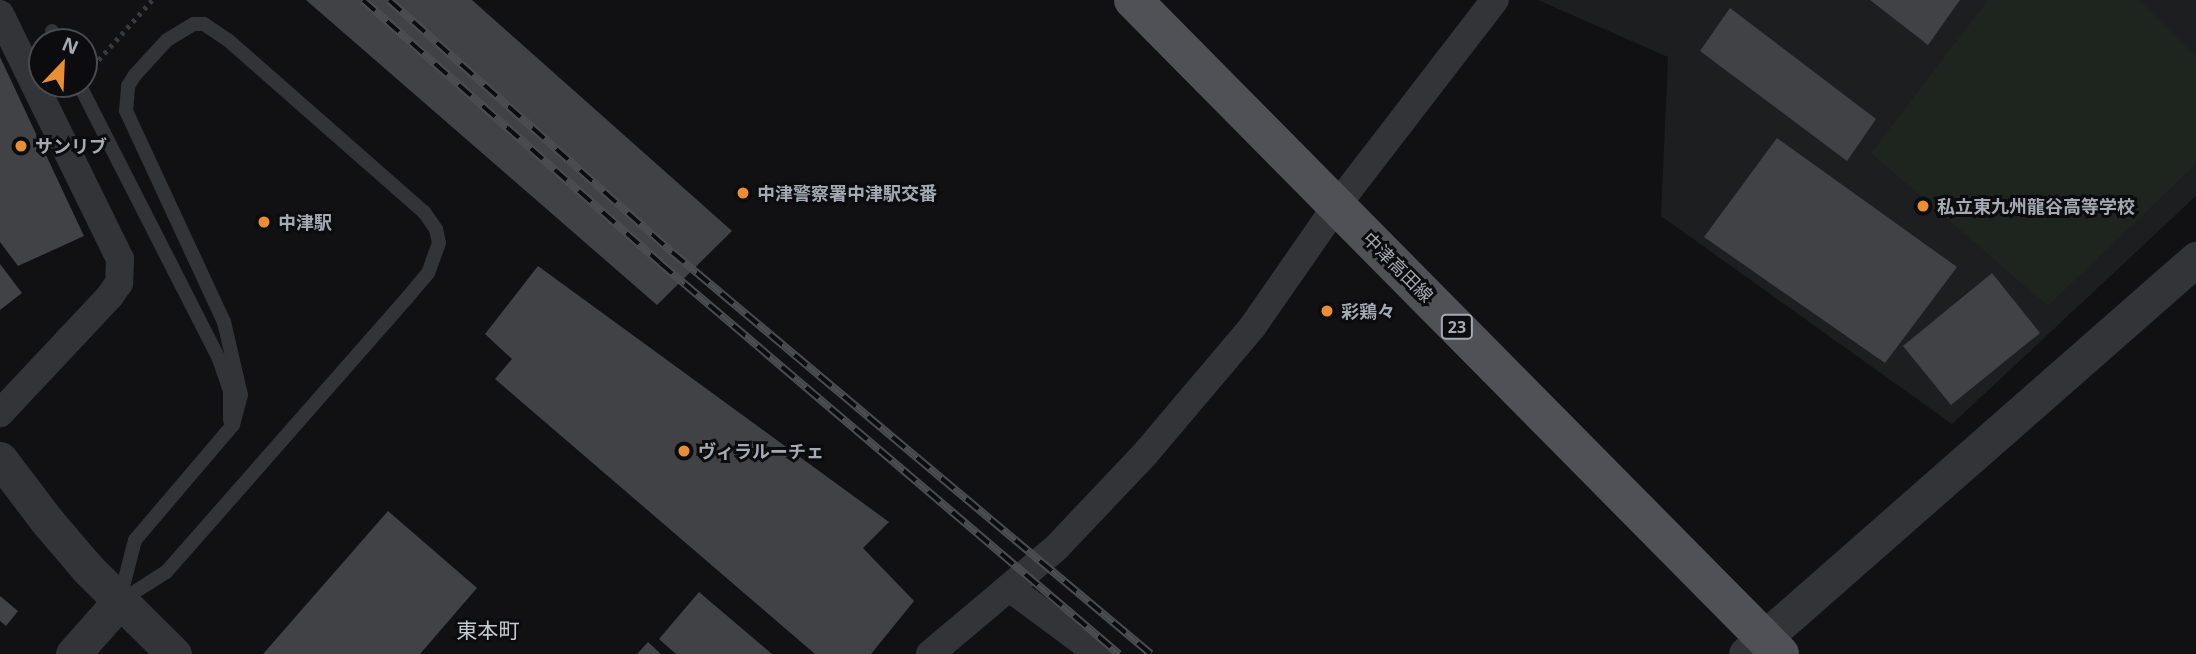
<!DOCTYPE html>
<meta charset="utf-8">
<style>
body{margin:0}
#map{position:relative;width:2196px;height:654px;overflow:hidden;background:#111113;font-family:"Open Sans","Noto Sans JP",sans-serif}
div>[style]{position:absolute}
[style*='--x']{left:calc(var(--x)*1px);top:calc(var(--y)*1px);width:calc(var(--w)*1px);rotate:calc(var(--a)*1deg)}
.built>*{inset:0;background:#1d1e20}
.green>*{inset:0;background:#1e251e}
.building>*{inset:0;background:#404246}
.path>*{height:4.5px;margin-top:-2.25px;transform-origin:0;background:repeating-linear-gradient(90deg,#383b3e 0 3.5px,transparent 0 8.5px)}
.service>*{height:14px;margin:-7px;padding:0 7px;transform-origin:7px;border-radius:7px;background:#323437}
.minor>*{height:28px;margin:-14px;padding:0 14px;transform-origin:14px;border-radius:14px;background:#323437}
.tertiary>*{height:35px;margin:-17.5px;padding:0 17.5px;transform-origin:17.5px;border-radius:17.5px;background:#323437}
.primary>*{height:38px;margin:-19px;padding:0 19px;transform-origin:19px;border-radius:19px;background:#4f5156}
.rail>*{height:8px;margin-top:-4px;transform-origin:0;background:repeating-linear-gradient(90deg,#0c0c0e 0 16px,#494c50 0 32px);box-sizing:border-box;border-block:2px solid #494c50}
.dots>*{width:19px;height:19px;translate:-50% -50%;box-sizing:border-box;border:4px solid #0c0c0e;border-radius:50%}
span{translate:-50% -50%;white-space:nowrap;text-align:center;line-height:1.15;-webkit-text-stroke:6px #0c0c0e;paint-order:stroke}
.shield-label span{padding:2px 5px;background:#0c0c0e;border:2px solid;border-radius:5px;-webkit-text-stroke-width:0}
.shield-label{font-size:16px;color:#a3aab3;font-weight:700}
.poi-label{font-size:18px;color:#a3aab3;font-weight:700}
.left{translate:0 -50%;text-align:left}
.street-label{font-size:18px;color:#a3aab3}
.quarter-label{font-size:21px;color:#c4c9cf}
.north{position:absolute;left:28px;top:28px;width:70px;height:70px;box-sizing:border-box;background:#0c0c0e;border:2px solid #484b50;border-radius:50%;rotate:23deg;font-size:19px;font-weight:700;line-height:28px;text-align:center;color:#a3aab3}
.north::after{content:'';display:block;margin:auto;width:24px;height:32px;background:#e98e32;clip-path:polygon(50% 0,100% 100%,50% 72%,0 100%)}
</style>
<div id="map">
<div class="built">
<i style="clip-path:polygon(1538px 0,2196px 0,2196px 196px,1952px 424px,1661px 216px,1668px 57px)"></i>
</div>
<div class="green">
<i style="clip-path:polygon(1988px 0,2139px 0,2196px 57px,2196px 164px,2048px 306px,1871px 153px)"></i>
</div>
<div class="building">
<i style="clip-path:polygon(306px 0,472px 0,732px 231px,657px 305px)"></i>
<i style="clip-path:polygon(1870px 0,1960px 0,1928px 45px)"></i>
<i style="clip-path:polygon(1730px 8px,1876px 119px,1847px 161px,1700px 51px)"></i>
<i style="clip-path:polygon(0 57px,84px 236px,18px 266px,0 242px)"></i>
<i style="clip-path:polygon(1777px 138px,1957px 267px,1885px 363px,1704px 237px)"></i>
<i style="clip-path:polygon(0 264px,22px 293px,0 310px)"></i>
<i style="clip-path:polygon(538px 266px,889px 522px,863px 548px,914px 601px,871px 654px,815px 654px,495px 379px,512px 359px,485px 334px)"></i>
<i style="clip-path:polygon(1992px 273px,2040px 333px,1951px 405px,1903px 346px)"></i>
<i style="clip-path:polygon(388px 511px,477px 588px,420px 654px,263px 654px)"></i>
<i style="clip-path:polygon(699px 592px,772px 654px,676px 654px,659px 639px)"></i>
<i style="clip-path:polygon(0 596px,18px 611px,6px 626px,0 621px)"></i>
<i style="clip-path:polygon(648px 642px,661px 654px,637px 654px)"></i>
</div>
<div class="path">
<i style="--x:93;--y:66;--w:89;--a:-48.2"></i>
</div>
<div class="service">
<i style="--x:194;--y:24;--w:10;--a:0"></i>
<i style="--x:204;--y:24;--w:29;--a:34"></i>
<i style="--x:228;--y:40;--w:261;--a:41.3"></i>
<i style="--x:424;--y:212;--w:21;--a:55"></i>
<i style="--x:436;--y:229;--w:14;--a:78"></i>
<i style="--x:439;--y:243;--w:32;--a:110"></i>
<i style="--x:428;--y:273;--w:33;--a:130"></i>
<i style="--x:407;--y:298;--w:365;--a:131.3"></i>
<i style="--x:166;--y:572;--w:56;--a:147.4"></i>
<i style="--x:119;--y:602;--w:64;--a:-75.5"></i>
<i style="--x:135;--y:540;--w:151;--a:-49.6"></i>
<i style="--x:233;--y:425;--w:31;--a:-75"></i>
<i style="--x:241;--y:395;--w:75;--a:-103.1"></i>
<i style="--x:224;--y:322;--w:233;--a:-114.9"></i>
<i style="--x:126;--y:111;--w:25;--a:-85"></i>
<i style="--x:128;--y:86;--w:13;--a:-58"></i>
<i style="--x:135;--y:75;--w:47;--a:-47.6"></i>
<i style="--x:167;--y:40;--w:31;--a:-31"></i>
<i style="--x:52;--y:31;--w:13;--a:61"></i>
<i style="--x:79;--y:84;--w:309;--a:63"></i>
<i style="--x:219;--y:359;--w:34;--a:71"></i>
<i style="--x:230;--y:391;--w:29;--a:90"></i>
</div>
<div class="minor">
<i style="--x:0;--y:14;--w:273;--a:63.9"></i>
<i style="--x:120;--y:259;--w:24;--a:92"></i>
<i style="--x:119;--y:283;--w:16;--a:125"></i>
<i style="--x:110;--y:296;--w:161;--a:133.2"></i>
<i style="--x:1011;--y:589;--w:109;--a:36.5"></i>
<i style="--x:930;--y:654;--w:165;--a:-40.1"></i>
<i style="--x:1056;--y:548;--w:129;--a:-46.6"></i>
<i style="--x:1145;--y:454;--w:167;--a:-49.8"></i>
<i style="--x:1253;--y:326;--w:147;--a:-55.2"></i>
<i style="--x:1337;--y:205;--w:259;--a:-52.4"></i>
</div>
<div class="tertiary">
<i style="--x:0;--y:459;--w:78;--a:52.8"></i>
<i style="--x:47;--y:521;--w:63;--a:49.5"></i>
<i style="--x:88;--y:569;--w:121;--a:44.7"></i>
<i style="--x:73;--y:654;--w:69;--a:-48.5"></i>
<i style="--x:1746;--y:654;--w:599;--a:-41.28"></i>
</div>
<div class="primary">
<i style="--x:1133;--y:0;--w:920;--a:45.31"></i>
</div>
<div class="rail">
<i style="--x:363;--y:0;--w:397;--a:41.5"></i>
<i style="--x:660;--y:263;--w:603;--a:40.43"></i>
<i style="--x:389;--y:0;--w:379;--a:41.7"></i>
<i style="--x:672;--y:252;--w:625;--a:40.01"></i>
</div>
<div class="dots">
<i style="left:21px;top:146px;background:#e98e32"></i>
<i style="left:743px;top:193px;background:#e98e32"></i>
<i style="left:1923px;top:206px;background:#e98e32"></i>
<i style="left:264px;top:222px;background:#e98e32"></i>
<i style="left:1327px;top:311px;background:#e98e32"></i>
<i style="left:684px;top:451px;background:#e98e32"></i>
</div>
<div class="shield-label">
<span style="left:1457px;top:327px">23</span>
</div>
<div class="poi-label">
<span class="left" style="left:35px;top:146px">サンリブ</span>
<span class="left" style="left:757px;top:193px">中津警察署中津駅交番</span>
<span class="left" style="left:1937px;top:206px">私立東九州龍谷高等学校</span>
<span class="left" style="left:278px;top:222px">中津駅</span>
<span class="left" style="left:1341px;top:311px">彩鶏々</span>
<span class="left" style="left:698px;top:451px">ヴィラルーチェ</span>
</div>
<div class="street-label">
<span style="left:1398px;top:267px;rotate:45deg">中津高田線</span>
</div>
<div class="quarter-label">
<span style="left:488px;top:630px">東本町</span>
</div>
<div class="north">N</div>
</div>
